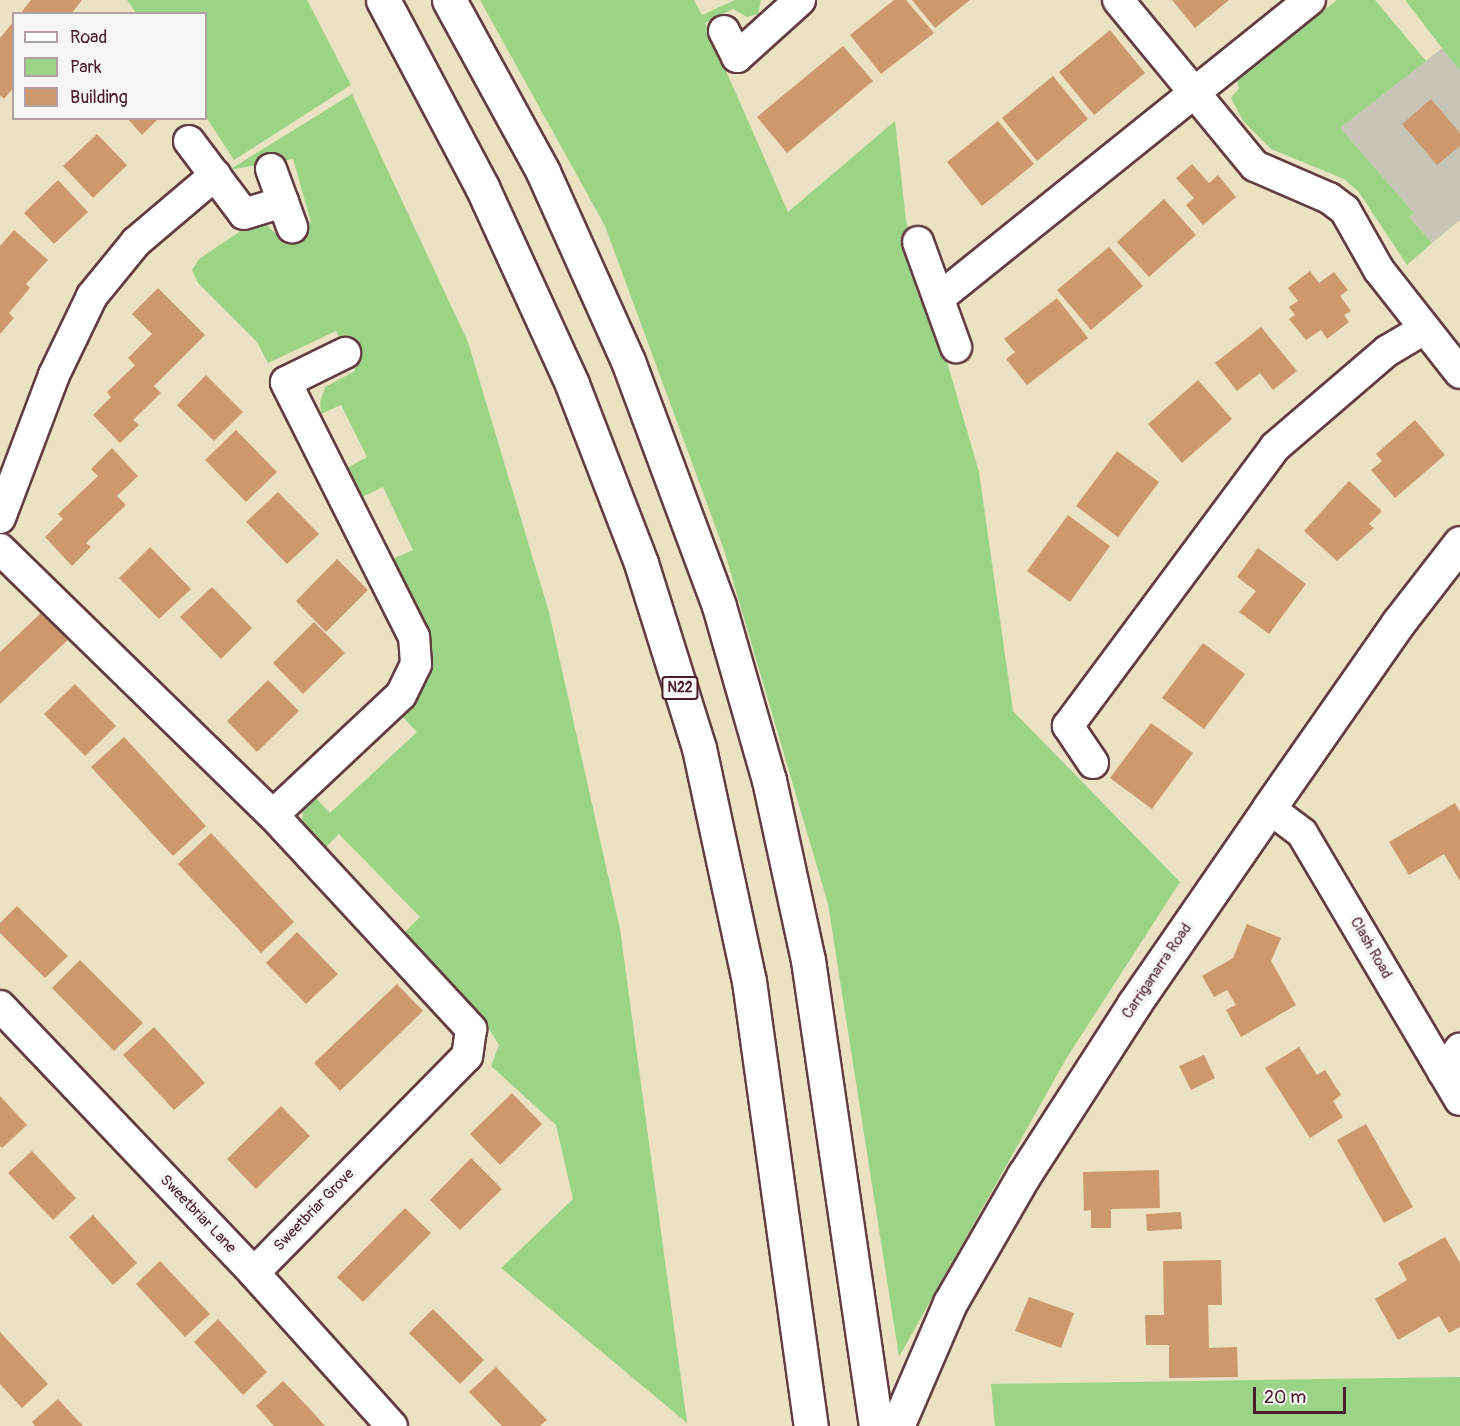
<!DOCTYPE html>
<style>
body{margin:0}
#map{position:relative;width:1460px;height:1426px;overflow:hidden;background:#ebe2c2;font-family:Pangolin,sans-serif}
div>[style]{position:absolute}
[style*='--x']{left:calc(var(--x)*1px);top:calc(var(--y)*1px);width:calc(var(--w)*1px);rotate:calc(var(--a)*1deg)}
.industrial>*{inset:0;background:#c7c5b8}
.green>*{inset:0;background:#9cd487}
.building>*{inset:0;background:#ce986f}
.roads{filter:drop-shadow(2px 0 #623c42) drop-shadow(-2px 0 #623c42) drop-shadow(0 2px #623c42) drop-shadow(0 -2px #623c42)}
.minor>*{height:30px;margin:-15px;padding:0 15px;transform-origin:15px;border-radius:15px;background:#fff}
.tertiary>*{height:33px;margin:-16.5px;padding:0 16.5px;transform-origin:16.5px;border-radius:16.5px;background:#fff}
.trunk>*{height:33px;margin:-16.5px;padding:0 16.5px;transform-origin:16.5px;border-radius:16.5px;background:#fff}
span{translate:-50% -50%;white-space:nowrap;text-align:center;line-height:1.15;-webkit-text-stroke:6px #f6f6f2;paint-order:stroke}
.shield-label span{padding:2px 4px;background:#f6f6f2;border:2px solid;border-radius:4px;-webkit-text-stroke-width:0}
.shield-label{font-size:14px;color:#4a1f2b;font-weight:700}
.street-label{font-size:15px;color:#4a1f2b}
.legend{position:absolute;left:12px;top:12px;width:195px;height:108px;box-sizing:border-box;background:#f6f6f2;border:2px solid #b1a0a2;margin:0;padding:8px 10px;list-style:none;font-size:18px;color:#4a1f2b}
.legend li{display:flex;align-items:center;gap:12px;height:30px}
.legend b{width:30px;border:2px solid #b1a0a2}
.scale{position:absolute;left:1253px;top:1387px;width:93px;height:27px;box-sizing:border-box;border:3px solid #4a1f2b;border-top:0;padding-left:8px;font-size:18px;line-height:21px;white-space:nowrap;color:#4a1f2b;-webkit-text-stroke:4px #f6f6f2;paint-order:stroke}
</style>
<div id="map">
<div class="industrial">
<i style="clip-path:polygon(1442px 48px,1460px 71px,1460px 220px,1432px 243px,1409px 217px,1414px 213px,1340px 128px)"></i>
</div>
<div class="green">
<i style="clip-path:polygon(127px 0,307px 0,351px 85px,234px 160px,206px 117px,206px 14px,136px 13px)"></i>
<i style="clip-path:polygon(480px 0,694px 0,702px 15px,735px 0,761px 0,758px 14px,747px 17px,733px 9px,705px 23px,788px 212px,895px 121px,906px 220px,979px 472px,1013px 711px,1180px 882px,1066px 1059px,899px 1357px,828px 904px,724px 550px,605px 226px)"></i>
<i style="clip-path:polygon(1337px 0,1375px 0,1426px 61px,1340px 128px,1414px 213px,1409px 217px,1432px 243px,1407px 265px,1358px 191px,1344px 179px,1271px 149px,1243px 121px,1231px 98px,1239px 88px,1236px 78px)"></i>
<i style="clip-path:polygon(1405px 0,1460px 0,1460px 71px,1442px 48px)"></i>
<i style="clip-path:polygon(352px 94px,468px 342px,549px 612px,620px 929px,687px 1423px,501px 1268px,573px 1199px,556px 1125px,491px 1066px,499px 1045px,483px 1019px,403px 934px,420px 917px,339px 834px,322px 851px,302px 826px,303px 810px,313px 795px,330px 813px,417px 732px,399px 713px,430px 675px,431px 642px,390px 560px,413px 550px,383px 487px,360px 498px,347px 468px,367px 457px,341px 405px,321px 414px,320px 402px,325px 387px,355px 371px,336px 331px,268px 363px,257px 342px,198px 283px,192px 270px,199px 259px,251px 224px,264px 222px,275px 233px,311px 222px,293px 159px,229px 170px)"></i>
<i style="clip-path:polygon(1460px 1377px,1460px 1426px,995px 1426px,991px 1384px)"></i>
</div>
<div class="building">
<i style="clip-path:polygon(31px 0,82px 0,71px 14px,20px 14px)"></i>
<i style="clip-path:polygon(894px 0,906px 0,934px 33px,881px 74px,850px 35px)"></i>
<i style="clip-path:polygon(912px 0,970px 0,935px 28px)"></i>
<i style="clip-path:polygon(1172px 0,1229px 0,1195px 28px)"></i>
<i style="clip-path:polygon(14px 21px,14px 87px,4px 99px,0 95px,0 38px)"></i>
<i style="clip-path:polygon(1110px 30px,1145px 73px,1094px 115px,1059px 72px)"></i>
<i style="clip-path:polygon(843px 46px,873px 81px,787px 153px,757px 117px)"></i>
<i style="clip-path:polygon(1053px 76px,1088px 119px,1037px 161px,1002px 118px)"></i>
<i style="clip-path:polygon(1431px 99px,1460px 133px,1460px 146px,1437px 165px,1402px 124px)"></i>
<i style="clip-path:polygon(127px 118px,159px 118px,142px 135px)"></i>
<i style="clip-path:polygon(998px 121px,1034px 164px,982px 206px,947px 162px)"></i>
<i style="clip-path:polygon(97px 134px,127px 165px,93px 198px,63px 166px)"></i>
<i style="clip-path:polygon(1192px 164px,1209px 183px,1218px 175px,1236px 197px,1203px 225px,1186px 205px,1194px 198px,1176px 178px)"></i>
<i style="clip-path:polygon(58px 180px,88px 212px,54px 244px,24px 213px)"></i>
<i style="clip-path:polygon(1164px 199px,1196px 235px,1149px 277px,1117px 242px)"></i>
<i style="clip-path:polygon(14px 230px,48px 260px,26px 284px,30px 288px,9px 313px,14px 318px,0 334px,0 246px)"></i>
<i style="clip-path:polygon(1109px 247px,1143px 286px,1091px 330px,1057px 290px)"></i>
<i style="clip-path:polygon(1310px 271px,1319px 283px,1334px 272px,1348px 290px,1340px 296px,1351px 311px,1344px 315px,1349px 322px,1327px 339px,1321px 330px,1306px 340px,1289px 319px,1295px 315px,1289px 307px,1298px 301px,1288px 288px)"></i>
<i style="clip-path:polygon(158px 288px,205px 335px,154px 386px,161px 393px,133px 420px,139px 425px,120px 443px,93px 415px,111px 397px,107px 392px,135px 365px,128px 358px,152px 334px,132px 314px)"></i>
<i style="clip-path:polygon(1057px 298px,1088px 338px,1027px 385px,1006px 359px,1015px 352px,1004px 339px)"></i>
<i style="clip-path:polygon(1261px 327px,1297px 371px,1273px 390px,1260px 373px,1237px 391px,1215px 363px)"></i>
<i style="clip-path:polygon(206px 375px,243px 412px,214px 441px,177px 405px)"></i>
<i style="clip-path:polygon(1198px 380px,1232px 419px,1182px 463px,1148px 424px)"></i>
<i style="clip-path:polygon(1415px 420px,1445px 455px,1395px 498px,1371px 470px,1382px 461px,1376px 454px)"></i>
<i style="clip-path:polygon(236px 430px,277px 472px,246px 502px,205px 460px)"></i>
<i style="clip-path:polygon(112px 448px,138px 476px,117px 496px,126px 505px,86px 543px,91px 547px,72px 566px,45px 537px,63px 519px,58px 514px,98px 476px,91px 469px)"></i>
<i style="clip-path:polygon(1117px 451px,1159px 482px,1118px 537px,1076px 506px)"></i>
<i style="clip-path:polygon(1349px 481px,1382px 511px,1369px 524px,1374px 528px,1337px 561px,1304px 531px)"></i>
<i style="clip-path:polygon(278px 492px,319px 534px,287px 564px,246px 522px)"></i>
<i style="clip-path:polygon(1068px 515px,1110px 546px,1070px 602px,1027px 571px)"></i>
<i style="clip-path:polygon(150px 547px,191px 589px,159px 619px,119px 578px)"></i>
<i style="clip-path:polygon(1258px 548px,1306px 584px,1269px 634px,1239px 612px,1256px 591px,1237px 577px)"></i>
<i style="clip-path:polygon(337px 559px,368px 590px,326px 632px,296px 601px)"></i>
<i style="clip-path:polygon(212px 587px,252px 628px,221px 659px,180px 617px)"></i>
<i style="clip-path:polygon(44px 610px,70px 638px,0 704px,0 652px)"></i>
<i style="clip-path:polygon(314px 622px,345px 653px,303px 694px,273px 663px)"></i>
<i style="clip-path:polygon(1203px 643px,1245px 674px,1204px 729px,1162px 698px)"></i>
<i style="clip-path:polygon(268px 680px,299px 711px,257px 752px,227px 721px)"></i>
<i style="clip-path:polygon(75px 684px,116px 726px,85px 756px,44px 714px)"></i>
<i style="clip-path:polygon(1151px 723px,1193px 753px,1152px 809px,1110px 778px)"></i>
<i style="clip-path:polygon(124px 737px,206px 826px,173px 856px,91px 767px)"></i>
<i style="clip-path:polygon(1455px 803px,1460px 812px,1460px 881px,1444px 854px,1409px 875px,1389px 842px)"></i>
<i style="clip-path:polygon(211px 833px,294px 922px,261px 953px,178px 864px)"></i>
<i style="clip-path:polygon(17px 906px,68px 956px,45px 978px,0 933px,0 923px)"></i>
<i style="clip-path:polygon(1247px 924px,1281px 938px,1271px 961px,1296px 1005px,1241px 1037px,1226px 1010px,1236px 1005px,1227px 990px,1214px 997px,1202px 976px,1233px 958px)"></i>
<i style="clip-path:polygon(297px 932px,338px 974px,306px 1004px,266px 963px)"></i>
<i style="clip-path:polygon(80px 960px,143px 1023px,114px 1051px,52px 988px)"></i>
<i style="clip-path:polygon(397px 984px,423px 1011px,340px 1091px,314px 1063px)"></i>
<i style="clip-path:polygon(154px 1027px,205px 1083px,174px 1110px,123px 1055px)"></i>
<i style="clip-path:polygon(1299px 1047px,1317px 1075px,1325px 1070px,1341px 1095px,1333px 1101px,1343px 1117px,1310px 1138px,1265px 1068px)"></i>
<i style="clip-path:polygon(1204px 1055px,1215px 1078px,1191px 1090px,1179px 1066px)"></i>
<i style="clip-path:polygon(512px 1093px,542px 1124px,500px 1165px,470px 1134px)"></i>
<i style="clip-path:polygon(0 1096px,27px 1125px,2px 1148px,0 1146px)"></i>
<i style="clip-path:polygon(281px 1106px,310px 1136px,256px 1189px,227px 1159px)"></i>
<i style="clip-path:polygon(1366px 1124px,1413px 1207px,1384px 1223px,1337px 1140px)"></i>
<i style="clip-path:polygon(32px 1151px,76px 1198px,53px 1220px,8px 1173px)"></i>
<i style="clip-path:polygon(471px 1158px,502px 1189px,460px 1230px,430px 1200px)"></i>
<i style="clip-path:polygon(1159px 1170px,1160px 1208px,1111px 1209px,1111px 1228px,1091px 1228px,1091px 1210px,1084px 1211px,1083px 1172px)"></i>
<i style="clip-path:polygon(405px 1208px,431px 1233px,363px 1302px,337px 1277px)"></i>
<i style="clip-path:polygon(1181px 1212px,1182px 1229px,1147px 1231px,1146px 1214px)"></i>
<i style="clip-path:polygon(93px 1215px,137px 1263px,113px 1285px,69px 1237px)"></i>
<i style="clip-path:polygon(1445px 1237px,1460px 1263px,1460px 1327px,1449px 1333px,1439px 1316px,1398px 1340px,1375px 1299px,1407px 1280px,1398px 1263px)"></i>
<i style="clip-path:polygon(1221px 1260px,1222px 1305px,1208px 1305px,1209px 1348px,1237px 1347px,1238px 1377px,1169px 1378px,1169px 1345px,1146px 1345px,1145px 1315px,1164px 1315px,1163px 1261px)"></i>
<i style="clip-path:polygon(160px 1261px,210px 1314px,185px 1337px,136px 1284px)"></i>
<i style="clip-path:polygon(1029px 1297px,1074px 1313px,1061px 1348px,1015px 1331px)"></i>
<i style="clip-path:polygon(433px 1309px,484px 1360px,460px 1384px,409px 1333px)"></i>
<i style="clip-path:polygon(218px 1319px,267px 1372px,243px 1395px,194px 1342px)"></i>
<i style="clip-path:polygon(0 1332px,48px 1384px,22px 1408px,0 1384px)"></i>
<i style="clip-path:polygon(496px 1367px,547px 1420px,540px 1426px,502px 1426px,469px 1392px)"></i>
<i style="clip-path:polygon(283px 1381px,310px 1409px,325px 1426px,274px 1426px,256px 1406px)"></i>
<i style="clip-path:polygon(58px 1399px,81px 1424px,83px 1426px,35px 1426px,32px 1422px)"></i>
</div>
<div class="roads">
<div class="minor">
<i style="--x:1118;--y:0;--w:215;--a:50.5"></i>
<i style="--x:1255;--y:166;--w:81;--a:23.4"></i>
<i style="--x:1329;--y:198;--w:20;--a:37"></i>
<i style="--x:1345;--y:210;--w:69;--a:60.5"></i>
<i style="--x:1379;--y:270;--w:131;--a:51.8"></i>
<i style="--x:724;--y:31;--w:29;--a:63"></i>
<i style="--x:737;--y:57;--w:85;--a:-42.1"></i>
<i style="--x:189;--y:141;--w:91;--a:53"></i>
<i style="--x:244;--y:214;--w:41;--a:-17.1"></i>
<i style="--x:283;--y:202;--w:35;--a:-110"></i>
<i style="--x:283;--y:202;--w:27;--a:70"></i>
<i style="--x:918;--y:242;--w:112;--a:70.1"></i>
<i style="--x:939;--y:298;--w:476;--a:-38.8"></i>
<i style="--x:0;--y:518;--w:153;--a:-69.3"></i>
<i style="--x:54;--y:375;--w:88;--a:-64.3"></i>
<i style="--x:92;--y:296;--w:70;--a:-50.8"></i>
<i style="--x:136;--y:242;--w:104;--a:-40.3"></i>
<i style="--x:0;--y:549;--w:381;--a:44.3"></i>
<i style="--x:273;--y:815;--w:292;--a:47.2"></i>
<i style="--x:471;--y:1029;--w:27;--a:98"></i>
<i style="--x:467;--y:1056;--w:304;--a:134.5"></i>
<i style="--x:1093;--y:763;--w:45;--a:-124"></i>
<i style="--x:1068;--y:726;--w:347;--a:-53.4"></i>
<i style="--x:1275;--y:447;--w:148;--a:-40.6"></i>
<i style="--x:1387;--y:351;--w:43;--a:-30.7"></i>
<i style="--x:1269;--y:808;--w:41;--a:37.1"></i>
<i style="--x:1302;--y:833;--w:310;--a:59.4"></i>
<i style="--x:273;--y:815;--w:175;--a:-43.2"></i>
<i style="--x:401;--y:695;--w:34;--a:-64"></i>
<i style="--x:416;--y:664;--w:27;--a:-94"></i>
<i style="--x:414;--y:637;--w:285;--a:-116.7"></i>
<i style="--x:286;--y:382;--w:66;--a:-26.2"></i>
<i style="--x:0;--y:1006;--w:369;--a:46.4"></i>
<i style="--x:254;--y:1273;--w:206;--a:48"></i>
<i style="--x:1443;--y:1072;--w:29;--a:-54"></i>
</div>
<div class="tertiary">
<i style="--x:897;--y:1426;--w:134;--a:-66.7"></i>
<i style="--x:950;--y:1303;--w:148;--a:-60"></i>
<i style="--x:1024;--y:1175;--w:203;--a:-57.2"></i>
<i style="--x:1134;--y:1004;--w:238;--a:-55.4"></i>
<i style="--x:1269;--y:808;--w:226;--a:-55.1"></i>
<i style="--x:1398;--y:623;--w:101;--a:-52.2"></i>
</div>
<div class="trunk">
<i style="--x:383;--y:0;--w:212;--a:62.1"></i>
<i style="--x:482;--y:187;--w:217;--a:65.4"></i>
<i style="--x:572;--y:384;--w:192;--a:68.9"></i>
<i style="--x:641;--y:563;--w:194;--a:72.6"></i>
<i style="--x:699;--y:748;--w:238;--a:77.9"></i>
<i style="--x:749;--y:981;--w:449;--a:82.1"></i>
<i style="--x:449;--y:0;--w:196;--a:61.3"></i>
<i style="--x:543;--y:172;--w:207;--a:65.8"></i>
<i style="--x:628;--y:361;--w:261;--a:69.6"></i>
<i style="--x:719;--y:606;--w:181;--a:74"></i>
<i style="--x:769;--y:780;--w:184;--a:77.8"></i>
<i style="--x:808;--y:960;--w:471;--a:81.7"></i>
</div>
</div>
<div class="shield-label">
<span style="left:680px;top:688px">N22</span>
</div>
<div class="street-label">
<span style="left:1371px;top:948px;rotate:60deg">Clash Road</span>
<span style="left:1157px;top:971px;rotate:-56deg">Carriganarra Road</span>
<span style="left:314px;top:1210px;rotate:-46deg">Sweetbriar Grove</span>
<span style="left:198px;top:1214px;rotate:46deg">Sweetbriar Lane</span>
</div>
<ul class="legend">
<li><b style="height:8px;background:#fff"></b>Road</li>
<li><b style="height:16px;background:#9cd487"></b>Park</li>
<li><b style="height:16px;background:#ce986f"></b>Building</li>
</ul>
<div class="scale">20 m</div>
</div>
